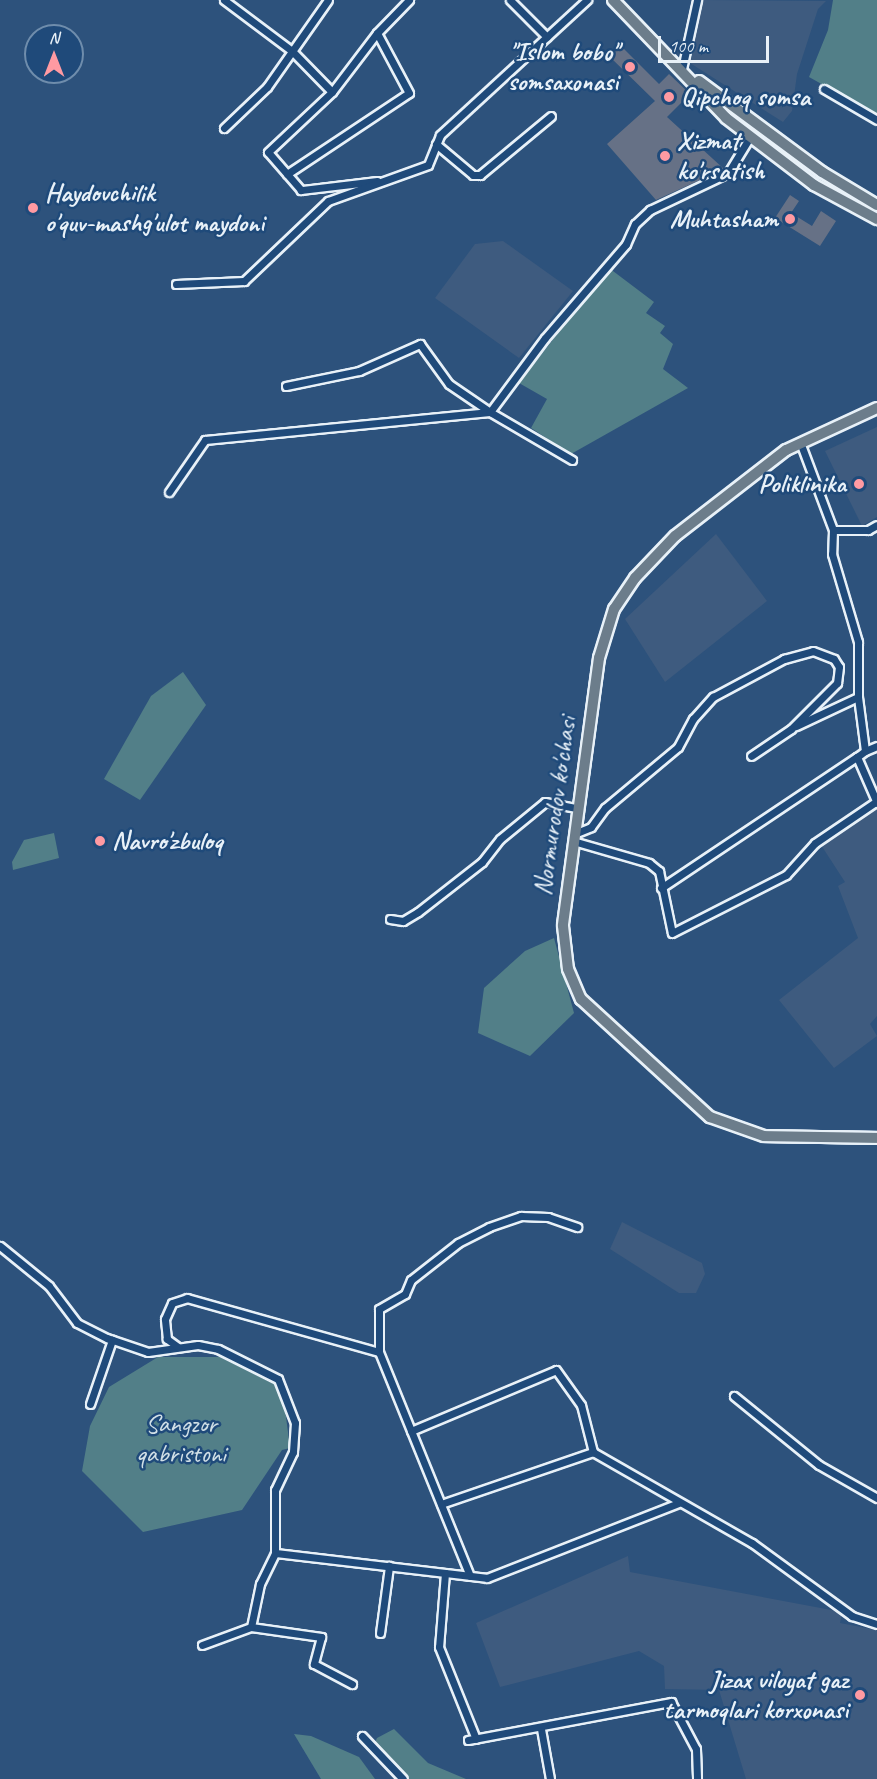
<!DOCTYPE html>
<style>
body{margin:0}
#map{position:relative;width:877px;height:1779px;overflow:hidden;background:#2d527c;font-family:Caveat,sans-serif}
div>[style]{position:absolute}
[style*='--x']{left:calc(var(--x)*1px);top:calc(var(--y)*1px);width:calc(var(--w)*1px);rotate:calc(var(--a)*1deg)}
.built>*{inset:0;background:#3e5b7f}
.green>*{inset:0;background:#527f88}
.building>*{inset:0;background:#667186}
.roads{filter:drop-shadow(2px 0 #e8f1f8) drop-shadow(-2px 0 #e8f1f8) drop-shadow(0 2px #e8f1f8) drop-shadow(0 -2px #e8f1f8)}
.street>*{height:7px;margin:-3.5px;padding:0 3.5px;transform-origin:3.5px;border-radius:3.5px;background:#1f4a7a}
.primary>*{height:10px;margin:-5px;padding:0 5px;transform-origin:5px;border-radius:5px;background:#6c7d8b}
.dots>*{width:16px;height:16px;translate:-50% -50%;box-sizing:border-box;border:3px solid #1f4a7a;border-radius:50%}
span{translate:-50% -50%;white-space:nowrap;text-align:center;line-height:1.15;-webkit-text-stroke:5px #1f4a7a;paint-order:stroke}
.poi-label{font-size:26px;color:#e8f1f8;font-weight:700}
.right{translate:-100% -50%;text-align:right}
.left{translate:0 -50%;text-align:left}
.street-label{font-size:26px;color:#e8f1f8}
.park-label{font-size:26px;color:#d2e0e7}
.north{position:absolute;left:24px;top:24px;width:60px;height:60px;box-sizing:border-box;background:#1f4a7a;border:2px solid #6f8dac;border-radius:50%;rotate:0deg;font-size:16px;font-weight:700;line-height:24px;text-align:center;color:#e8f1f8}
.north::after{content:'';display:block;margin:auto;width:21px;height:27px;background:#ff9aa2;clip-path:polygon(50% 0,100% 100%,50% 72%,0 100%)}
.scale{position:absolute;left:658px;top:36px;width:111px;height:27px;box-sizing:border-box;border:3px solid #e8f1f8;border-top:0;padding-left:8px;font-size:18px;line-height:21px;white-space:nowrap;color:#e8f1f8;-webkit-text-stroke:4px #1f4a7a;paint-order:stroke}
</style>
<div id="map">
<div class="built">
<i style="clip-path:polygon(703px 0,826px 1px,818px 9px,797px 74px,792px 111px,783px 122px,690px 63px)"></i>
<i style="clip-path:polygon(503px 241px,573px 291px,519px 358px,435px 298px,475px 244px)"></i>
<i style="clip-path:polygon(877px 427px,877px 517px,862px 526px,825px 451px)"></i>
<i style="clip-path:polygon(716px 534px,767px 601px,665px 682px,625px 619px)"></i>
<i style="clip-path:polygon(877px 809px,877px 1016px,870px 1024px,877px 1036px,834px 1068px,779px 1000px,858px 938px,838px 886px,845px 882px,821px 845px)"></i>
<i style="clip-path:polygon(622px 1222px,702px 1263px,705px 1274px,696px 1293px,679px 1293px,610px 1249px)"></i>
<i style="clip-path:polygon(628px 1556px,630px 1572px,842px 1612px,840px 1623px,877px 1630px,877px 1779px,746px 1779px,719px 1690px,665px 1689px,664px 1666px,639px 1651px,500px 1687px,476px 1623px)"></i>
</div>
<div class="green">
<i style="clip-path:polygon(833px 0,877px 0,877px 115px,809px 77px,828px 30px)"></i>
<i style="clip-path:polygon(609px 268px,654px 302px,646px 313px,665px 326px,660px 333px,673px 344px,663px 369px,688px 388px,571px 454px,531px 428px,547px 399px,519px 383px)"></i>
<i style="clip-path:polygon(183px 672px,206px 705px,140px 800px,104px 779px,151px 696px)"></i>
<i style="clip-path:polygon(54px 833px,59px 858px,13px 870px,12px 862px,24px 840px)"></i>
<i style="clip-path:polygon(554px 938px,574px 1013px,530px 1056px,478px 1033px,484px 988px,525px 951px)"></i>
<i style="clip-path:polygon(158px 1357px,220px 1357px,274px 1384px,284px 1401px,290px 1448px,282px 1450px,242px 1510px,143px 1532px,82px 1471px,90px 1426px,109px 1387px)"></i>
<i style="clip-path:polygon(394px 1729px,428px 1763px,466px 1779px,408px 1779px,393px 1760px,373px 1747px,377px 1738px)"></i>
<i style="clip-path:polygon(294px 1734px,311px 1736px,359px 1757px,375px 1779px,321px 1779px)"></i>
</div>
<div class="building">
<i style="clip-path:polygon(620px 45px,659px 84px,669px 74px,690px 94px,667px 117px,724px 169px,656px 200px,607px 144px,655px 101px,609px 56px)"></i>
<i style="clip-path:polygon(790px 195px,799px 201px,791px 213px,812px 226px,821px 211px,836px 221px,820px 246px,775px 218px)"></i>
</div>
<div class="roads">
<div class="street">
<i style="--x:224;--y:0;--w:85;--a:36.9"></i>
<i style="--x:292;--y:51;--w:57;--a:45.7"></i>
<i style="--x:510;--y:0;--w:52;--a:45"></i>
<i style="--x:682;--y:69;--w:71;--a:-77.7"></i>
<i style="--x:824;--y:89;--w:61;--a:30.3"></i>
<i style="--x:224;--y:128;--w:59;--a:-43.6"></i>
<i style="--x:267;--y:87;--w:106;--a:-55"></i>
<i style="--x:436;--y:144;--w:48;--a:40"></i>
<i style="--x:473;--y:175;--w:7;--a:0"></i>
<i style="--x:480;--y:175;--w:92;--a:-39.7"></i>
<i style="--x:287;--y:174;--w:146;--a:-33.6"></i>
<i style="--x:409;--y:93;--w:68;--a:-118.1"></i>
<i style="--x:377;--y:33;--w:46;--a:-45.9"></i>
<i style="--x:377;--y:181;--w:77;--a:173.2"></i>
<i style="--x:301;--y:190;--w:50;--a:-131"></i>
<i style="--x:268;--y:152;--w:88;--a:-43.2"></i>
<i style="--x:332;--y:92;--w:74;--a:-52.7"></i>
<i style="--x:176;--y:284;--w:68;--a:-2.5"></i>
<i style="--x:244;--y:281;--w:116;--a:-43.6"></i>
<i style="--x:328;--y:201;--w:106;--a:-19.8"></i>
<i style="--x:428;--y:165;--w:32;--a:-68"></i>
<i style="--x:440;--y:135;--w:200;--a:-42.6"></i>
<i style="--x:286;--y:386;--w:75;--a:-11.6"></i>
<i style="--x:359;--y:371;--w:67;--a:-23.9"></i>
<i style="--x:420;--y:344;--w:49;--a:54.1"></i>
<i style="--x:449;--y:384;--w:50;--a:34.3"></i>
<i style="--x:490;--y:412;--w:92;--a:-53.4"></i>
<i style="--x:545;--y:338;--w:124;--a:-49.2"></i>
<i style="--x:626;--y:244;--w:22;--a:-66"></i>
<i style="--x:635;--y:224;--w:21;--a:-43"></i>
<i style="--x:650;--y:210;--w:86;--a:-25.4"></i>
<i style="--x:728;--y:173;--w:42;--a:-58.6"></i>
<i style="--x:800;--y:442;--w:94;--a:69.4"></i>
<i style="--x:833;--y:530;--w:24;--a:92"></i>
<i style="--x:832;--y:554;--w:92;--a:73.5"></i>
<i style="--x:858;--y:642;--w:55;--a:90"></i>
<i style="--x:858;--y:697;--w:54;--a:82.6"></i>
<i style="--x:865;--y:751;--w:10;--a:143"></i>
<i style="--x:857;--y:757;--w:50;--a:66.5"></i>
<i style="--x:169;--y:492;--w:63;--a:-55.3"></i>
<i style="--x:205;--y:440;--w:286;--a:-5.6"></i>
<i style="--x:490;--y:412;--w:95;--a:30.3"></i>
<i style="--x:833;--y:530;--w:35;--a:0"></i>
<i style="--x:868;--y:530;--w:10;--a:-29"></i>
<i style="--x:796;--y:726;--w:68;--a:-25.1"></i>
<i style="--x:865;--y:751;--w:13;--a:-23"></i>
<i style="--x:574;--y:834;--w:18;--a:-22"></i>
<i style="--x:591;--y:827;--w:24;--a:-54"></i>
<i style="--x:605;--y:808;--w:95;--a:-39.9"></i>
<i style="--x:678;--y:747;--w:32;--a:-62"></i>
<i style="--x:693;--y:719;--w:30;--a:-48"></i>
<i style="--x:713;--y:697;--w:81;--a:-28.2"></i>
<i style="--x:784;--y:659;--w:30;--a:-15"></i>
<i style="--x:813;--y:651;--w:22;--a:21"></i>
<i style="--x:834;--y:659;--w:9;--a:58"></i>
<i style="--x:839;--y:667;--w:16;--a:97"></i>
<i style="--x:837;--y:683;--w:65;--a:135"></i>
<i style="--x:791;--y:729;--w:48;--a:146"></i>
<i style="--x:573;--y:841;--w:79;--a:16.1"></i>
<i style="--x:649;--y:863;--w:13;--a:39"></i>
<i style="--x:659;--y:871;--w:63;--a:78.2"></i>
<i style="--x:672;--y:933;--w:128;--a:-27"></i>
<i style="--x:786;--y:875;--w:43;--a:-47.8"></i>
<i style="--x:815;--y:843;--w:71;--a:-34.1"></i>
<i style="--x:661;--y:888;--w:236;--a:-33.8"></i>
<i style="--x:390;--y:919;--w:13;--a:9"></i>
<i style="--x:403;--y:921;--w:17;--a:-31"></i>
<i style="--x:418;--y:912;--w:81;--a:-38"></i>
<i style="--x:482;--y:862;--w:29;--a:-52"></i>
<i style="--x:500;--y:839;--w:58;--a:-39.4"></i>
<i style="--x:545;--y:802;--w:32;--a:11"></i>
<i style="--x:0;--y:1246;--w:63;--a:39.2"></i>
<i style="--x:49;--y:1286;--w:46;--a:52.9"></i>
<i style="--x:77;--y:1323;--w:34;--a:27"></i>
<i style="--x:107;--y:1338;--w:43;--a:18.9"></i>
<i style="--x:148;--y:1352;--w:50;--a:-8"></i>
<i style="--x:198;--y:1345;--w:20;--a:11"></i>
<i style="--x:218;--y:1349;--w:67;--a:26.6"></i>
<i style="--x:278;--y:1379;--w:47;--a:68.9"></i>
<i style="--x:295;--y:1423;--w:29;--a:94"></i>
<i style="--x:293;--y:1452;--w:42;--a:115.3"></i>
<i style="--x:275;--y:1490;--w:63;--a:90"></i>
<i style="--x:178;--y:1347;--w:14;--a:-144"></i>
<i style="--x:167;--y:1339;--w:20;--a:-96"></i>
<i style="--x:165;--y:1319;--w:17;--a:-66"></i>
<i style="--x:172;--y:1303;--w:16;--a:-18"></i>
<i style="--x:187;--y:1298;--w:199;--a:15.7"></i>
<i style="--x:734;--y:1396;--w:109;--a:39.1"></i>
<i style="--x:819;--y:1465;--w:67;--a:29.6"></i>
<i style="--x:90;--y:1404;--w:68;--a:-71"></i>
<i style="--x:411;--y:1431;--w:157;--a:-22.8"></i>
<i style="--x:556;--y:1370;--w:43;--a:54.5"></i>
<i style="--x:581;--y:1405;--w:49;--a:75.7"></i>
<i style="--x:441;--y:1504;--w:161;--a:-18.9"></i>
<i style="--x:593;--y:1452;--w:183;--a:29.8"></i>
<i style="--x:752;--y:1543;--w:124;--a:36.1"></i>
<i style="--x:852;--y:1616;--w:26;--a:18"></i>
<i style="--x:445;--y:1573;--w:74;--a:94.6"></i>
<i style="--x:439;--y:1647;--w:99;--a:68.1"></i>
<i style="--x:470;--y:1576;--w:242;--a:-112.1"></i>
<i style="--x:379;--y:1352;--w:43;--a:-90"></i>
<i style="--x:379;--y:1309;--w:30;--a:-30"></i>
<i style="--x:405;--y:1294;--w:15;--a:-67"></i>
<i style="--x:411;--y:1280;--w:60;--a:-38.2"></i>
<i style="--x:458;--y:1243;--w:35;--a:-27"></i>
<i style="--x:489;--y:1227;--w:34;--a:-19"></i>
<i style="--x:521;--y:1216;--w:27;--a:2"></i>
<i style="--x:548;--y:1217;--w:31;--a:19"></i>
<i style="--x:251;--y:1627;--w:71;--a:8.1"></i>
<i style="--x:321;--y:1637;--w:28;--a:105"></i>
<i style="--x:314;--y:1664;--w:43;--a:27.8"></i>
<i style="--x:380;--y:1633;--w:68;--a:-82.3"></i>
<i style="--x:202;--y:1645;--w:52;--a:-20.2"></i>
<i style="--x:251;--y:1627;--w:44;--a:-78.2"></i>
<i style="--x:260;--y:1584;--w:34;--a:-64"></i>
<i style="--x:275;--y:1553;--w:213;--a:6.7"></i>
<i style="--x:487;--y:1578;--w:205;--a:-21.4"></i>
<i style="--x:541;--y:1729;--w:51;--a:79.8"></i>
<i style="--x:362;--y:1736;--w:59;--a:46.4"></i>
<i style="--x:468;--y:1740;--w:207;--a:-10.6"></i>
<i style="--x:671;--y:1702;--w:53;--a:62"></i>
<i style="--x:696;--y:1749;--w:30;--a:88"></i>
</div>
<div class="primary">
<i style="--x:613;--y:0;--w:163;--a:46.2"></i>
<i style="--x:726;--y:118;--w:111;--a:37.3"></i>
<i style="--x:814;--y:185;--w:72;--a:28.4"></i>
<i style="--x:699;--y:81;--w:153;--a:36.5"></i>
<i style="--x:822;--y:172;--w:64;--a:31"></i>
<i style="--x:877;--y:408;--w:100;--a:155.2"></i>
<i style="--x:786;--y:450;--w:140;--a:142.2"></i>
<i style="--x:675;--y:536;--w:58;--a:133.6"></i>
<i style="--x:635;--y:578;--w:37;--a:124"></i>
<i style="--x:614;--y:609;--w:51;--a:107"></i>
<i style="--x:599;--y:658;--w:270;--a:97.7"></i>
<i style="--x:563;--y:926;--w:43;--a:83.4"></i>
<i style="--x:568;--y:969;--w:33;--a:67"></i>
<i style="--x:581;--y:999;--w:175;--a:42.5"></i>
<i style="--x:710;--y:1117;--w:57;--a:19.4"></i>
<i style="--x:764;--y:1136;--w:113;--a:1"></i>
</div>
</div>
<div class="dots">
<i style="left:630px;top:67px;background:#ff9aa2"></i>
<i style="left:669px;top:97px;background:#ff9aa2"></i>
<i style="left:665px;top:156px;background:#ff9aa2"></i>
<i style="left:33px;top:208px;background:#ff9aa2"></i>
<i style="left:790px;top:219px;background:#ff9aa2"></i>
<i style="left:859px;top:484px;background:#ff9aa2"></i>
<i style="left:100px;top:841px;background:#ff9aa2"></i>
<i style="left:860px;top:1695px;background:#ff9aa2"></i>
</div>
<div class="poi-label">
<span class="right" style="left:618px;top:67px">"Islom bobo"<br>somsaxonasi</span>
<span class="left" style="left:681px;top:97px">Qipchoq somsa</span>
<span class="left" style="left:677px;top:156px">Xizmat<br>ko'rsatish</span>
<span class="left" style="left:45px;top:208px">Haydovchilik<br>o'quv-mashg'ulot maydoni</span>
<span class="right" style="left:778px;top:219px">Muhtasham</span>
<span class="right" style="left:846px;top:484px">Poliklinika</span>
<span class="left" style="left:112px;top:841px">Navro'zbuloq</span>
<span class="right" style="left:848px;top:1695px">Jizax viloyat gaz<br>tarmoqlari korxonasi</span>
</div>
<div class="street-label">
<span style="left:555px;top:806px;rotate:-82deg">Normurodov ko'chasi</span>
</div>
<div class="park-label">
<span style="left:181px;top:1439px">Sangzor<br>qabristoni</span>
</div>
<div class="north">N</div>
<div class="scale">100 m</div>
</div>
